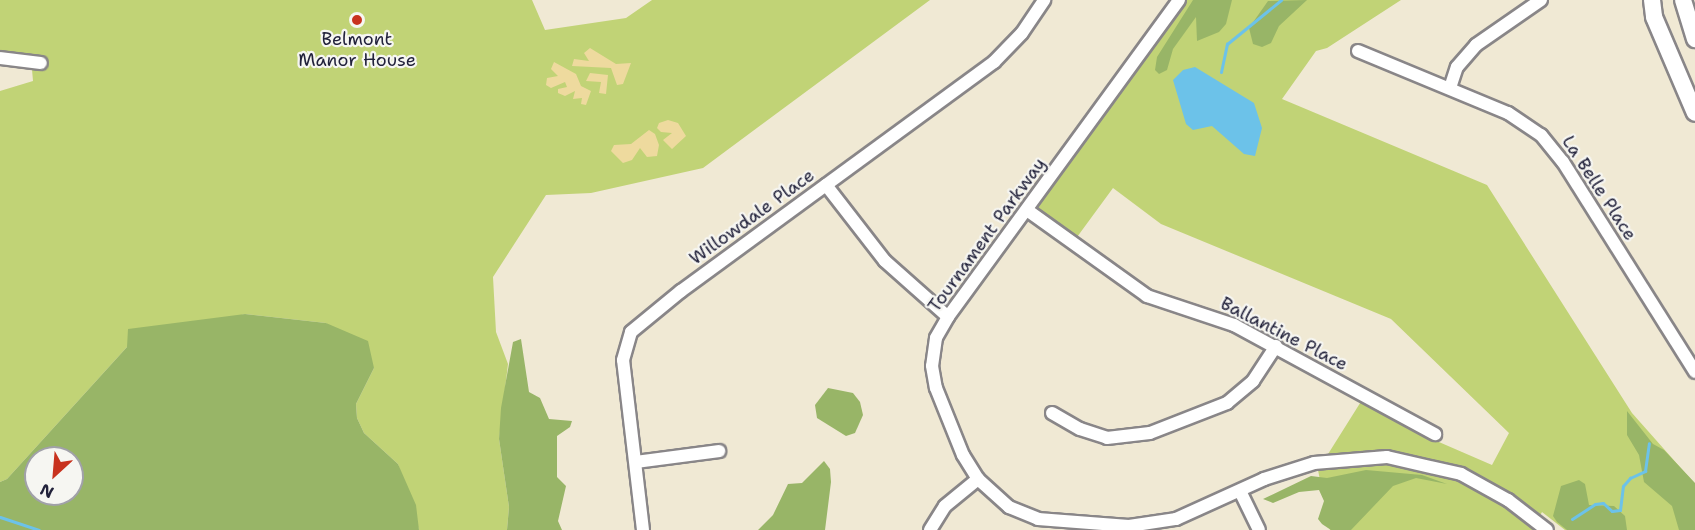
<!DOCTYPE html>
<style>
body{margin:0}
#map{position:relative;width:1695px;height:530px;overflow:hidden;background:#f0e9d4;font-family:"Shantell Sans",sans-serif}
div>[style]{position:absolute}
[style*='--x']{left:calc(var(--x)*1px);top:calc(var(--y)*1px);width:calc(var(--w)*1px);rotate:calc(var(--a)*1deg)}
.green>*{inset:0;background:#c1d376}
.forest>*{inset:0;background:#98b567}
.sand>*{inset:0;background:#eeda9e}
.water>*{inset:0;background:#6cc2e9}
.stream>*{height:3px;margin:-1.5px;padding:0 1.5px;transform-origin:1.5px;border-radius:1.5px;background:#6cc2e9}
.roads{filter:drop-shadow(2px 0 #898688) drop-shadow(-2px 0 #898688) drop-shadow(0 2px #898688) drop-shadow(0 -2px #898688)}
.street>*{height:12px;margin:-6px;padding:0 6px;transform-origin:6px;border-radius:6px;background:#fff}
.secondary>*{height:16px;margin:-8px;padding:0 8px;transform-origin:8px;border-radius:8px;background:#fff}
.dots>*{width:16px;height:16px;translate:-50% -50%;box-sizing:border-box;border:3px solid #f6f6f2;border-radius:50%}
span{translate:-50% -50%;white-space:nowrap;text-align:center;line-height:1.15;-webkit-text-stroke:4.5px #f6f6f2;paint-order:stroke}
.poi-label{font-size:18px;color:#22223b}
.street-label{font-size:18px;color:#22223b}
.north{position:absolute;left:24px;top:446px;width:60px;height:60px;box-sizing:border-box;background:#f6f6f2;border:2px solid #a1a1a9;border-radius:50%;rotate:206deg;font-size:16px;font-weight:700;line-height:24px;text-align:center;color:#22223b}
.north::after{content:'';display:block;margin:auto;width:21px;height:27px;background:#c8321e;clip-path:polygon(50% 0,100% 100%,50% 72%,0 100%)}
</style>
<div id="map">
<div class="green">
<i style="clip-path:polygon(0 0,532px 0,545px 30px,626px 18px,652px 0,930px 0,703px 168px,591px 193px,546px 195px,493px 277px,496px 332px,508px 364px,499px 439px,509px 507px,507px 530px,419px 530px,398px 464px,364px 433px,357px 418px,356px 404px,374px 368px,326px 323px,245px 314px,127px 347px,7px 479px,0 482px,0 91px,33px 81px,31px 58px,0 53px)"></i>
<i style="clip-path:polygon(1172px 0,1401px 0,1327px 48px,1316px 51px,1282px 99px,1487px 185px,1632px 413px,1695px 484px,1695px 530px,1565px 530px,1542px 512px,1532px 530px,1330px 530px,1318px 470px,1362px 400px,1432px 439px,1492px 465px,1509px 433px,1391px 319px,1161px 224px,1113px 188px,1069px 248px,1018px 211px)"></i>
</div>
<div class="forest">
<i style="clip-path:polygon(1193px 0,1232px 0,1226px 24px,1219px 32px,1197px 41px,1196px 17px,1173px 49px,1167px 70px,1159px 74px,1155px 70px,1157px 57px)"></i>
<i style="clip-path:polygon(1307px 0,1279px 26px,1271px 43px,1262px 47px,1253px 44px,1249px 28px,1268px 1px)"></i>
<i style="clip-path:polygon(evenodd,245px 314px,326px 323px,368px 341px,374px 368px,356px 404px,357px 418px,364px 433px,398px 464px,416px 505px,419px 530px,0 530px,0 482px,7px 479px,127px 347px,128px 329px,245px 314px,36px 458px,72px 458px,72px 494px,36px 494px,36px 458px)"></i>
<i style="clip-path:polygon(521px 339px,529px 392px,540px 398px,549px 419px,572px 421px,570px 427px,557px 436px,557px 477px,566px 486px,558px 521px,562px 530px,507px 530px,509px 507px,499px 439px,501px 408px,513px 342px)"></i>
<i style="clip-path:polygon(828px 388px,853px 393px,860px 402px,863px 415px,855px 433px,846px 436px,817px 418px,815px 405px)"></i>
<i style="clip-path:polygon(1627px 411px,1653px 444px,1664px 450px,1695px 483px,1695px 530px,1679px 530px,1672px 506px,1644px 482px,1639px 455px,1627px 435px)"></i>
<i style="clip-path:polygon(824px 461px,830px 469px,831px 482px,825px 530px,758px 530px,773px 515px,788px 484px,802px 483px)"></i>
<i style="clip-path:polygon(1366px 470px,1422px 475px,1447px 484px,1416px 478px,1393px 486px,1351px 530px,1331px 530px,1322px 524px,1318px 519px,1324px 501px,1319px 490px,1299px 492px,1273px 503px,1263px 499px,1311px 476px,1327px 478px)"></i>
<i style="clip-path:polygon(1579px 480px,1585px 484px,1589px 505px,1614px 506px,1625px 516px,1627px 530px,1567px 530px,1557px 522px,1553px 516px,1561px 486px)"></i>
</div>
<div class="sand">
<i style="clip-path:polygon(590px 48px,616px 64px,631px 63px,623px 84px,617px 85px,611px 68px,572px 66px,574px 59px,589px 61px,584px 53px)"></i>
<i style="clip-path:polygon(554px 62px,576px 74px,581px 86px,591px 91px,586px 105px,581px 104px,582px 98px,573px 99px,575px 91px,565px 96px,558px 93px,558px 89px,567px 87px,565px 82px,551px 88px,546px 85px,547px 78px,558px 76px,551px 69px)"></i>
<i style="clip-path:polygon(590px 73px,608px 75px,606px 94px,599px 93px,601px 82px,586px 81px)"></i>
<i style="clip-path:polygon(668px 120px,678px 123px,686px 136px,672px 149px,663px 140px,672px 133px,661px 132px,657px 128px,659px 123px)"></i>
<i style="clip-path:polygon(649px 130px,655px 134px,659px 145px,657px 156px,647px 157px,640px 148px,632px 160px,623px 163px,611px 151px,614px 145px,631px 144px)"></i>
</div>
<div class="water">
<i style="clip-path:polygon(1195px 67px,1254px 103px,1262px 128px,1255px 156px,1244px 154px,1212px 126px,1193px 130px,1186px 124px,1173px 80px,1183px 70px)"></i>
</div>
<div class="stream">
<i style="--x:1221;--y:72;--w:29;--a:-78"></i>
<i style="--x:1227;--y:44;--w:70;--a:-39.2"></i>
<i style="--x:0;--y:517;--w:41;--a:18.4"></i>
<i style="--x:1572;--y:519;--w:27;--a:-33"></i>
<i style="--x:1595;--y:504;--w:8;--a:-7"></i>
<i style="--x:1603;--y:503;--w:12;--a:42"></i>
<i style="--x:1612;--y:511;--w:8;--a:-7"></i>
<i style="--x:1620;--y:510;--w:24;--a:-83"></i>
<i style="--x:1623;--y:486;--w:11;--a:-49"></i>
<i style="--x:1630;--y:478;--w:17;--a:-25"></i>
<i style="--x:1645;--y:471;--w:28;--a:-82"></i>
</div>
<div class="roads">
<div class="street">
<i style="--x:1179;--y:0;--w:392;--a:126.1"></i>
<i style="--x:948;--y:317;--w:24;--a:120"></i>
<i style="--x:936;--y:338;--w:28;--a:98"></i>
<i style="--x:932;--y:366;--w:22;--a:80"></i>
<i style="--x:936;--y:388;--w:72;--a:68.1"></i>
<i style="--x:963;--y:455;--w:28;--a:58"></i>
<i style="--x:978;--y:479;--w:42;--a:42.1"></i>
<i style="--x:1009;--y:507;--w:31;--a:22"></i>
<i style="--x:1038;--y:519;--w:91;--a:4.4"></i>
<i style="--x:1129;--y:526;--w:48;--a:-8.5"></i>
<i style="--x:1176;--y:519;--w:97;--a:-24.4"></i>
<i style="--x:1264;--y:479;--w:52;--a:-17.7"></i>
<i style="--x:1314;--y:463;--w:73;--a:-4.7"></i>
<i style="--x:1387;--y:457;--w:76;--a:12.9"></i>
<i style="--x:1461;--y:474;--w:54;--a:29"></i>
<i style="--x:1508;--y:500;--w:49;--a:37.6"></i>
<i style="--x:1358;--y:51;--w:162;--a:22.5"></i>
<i style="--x:1508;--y:113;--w:40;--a:34"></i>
<i style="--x:1541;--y:135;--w:35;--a:51"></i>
<i style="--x:1563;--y:162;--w:248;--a:57.8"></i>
<i style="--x:0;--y:58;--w:41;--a:7"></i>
<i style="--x:1450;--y:88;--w:22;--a:-72"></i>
<i style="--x:1457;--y:67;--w:29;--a:-49"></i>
<i style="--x:1476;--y:45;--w:79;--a:-34.7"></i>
<i style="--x:826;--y:185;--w:96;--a:52.2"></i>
<i style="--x:885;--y:261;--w:84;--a:41.6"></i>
<i style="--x:1027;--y:210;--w:148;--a:35.6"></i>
<i style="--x:1147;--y:296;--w:92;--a:18.4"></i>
<i style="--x:1234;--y:325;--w:229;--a:28.5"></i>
<i style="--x:1052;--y:413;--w:32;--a:30"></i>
<i style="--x:1080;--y:429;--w:28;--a:18"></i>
<i style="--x:1107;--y:438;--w:43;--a:-6.6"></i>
<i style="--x:1150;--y:433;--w:83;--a:-21.3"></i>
<i style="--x:1227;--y:403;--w:34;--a:-40"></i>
<i style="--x:1253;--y:381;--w:42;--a:-56.7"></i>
<i style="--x:636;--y:462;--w:84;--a:-7.5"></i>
<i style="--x:1240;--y:491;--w:43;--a:64"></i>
<i style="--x:643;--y:530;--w:171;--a:-96.7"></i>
<i style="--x:623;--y:360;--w:29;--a:-74"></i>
<i style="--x:631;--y:332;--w:65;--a:-39.4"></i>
<i style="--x:681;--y:291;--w:388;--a:-36.2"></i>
<i style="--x:994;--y:62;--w:40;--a:-46"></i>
<i style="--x:1022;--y:33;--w:40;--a:-56"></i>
<i style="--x:930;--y:530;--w:28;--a:-58"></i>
<i style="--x:945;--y:506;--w:43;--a:-39.3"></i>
</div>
<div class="secondary">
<i style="--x:1652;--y:0;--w:17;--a:83"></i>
<i style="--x:1654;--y:17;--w:104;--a:66.9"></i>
<i style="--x:1683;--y:0;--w:41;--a:72.9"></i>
</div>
</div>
<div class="dots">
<i style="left:357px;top:20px;background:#c8321e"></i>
</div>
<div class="poi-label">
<span style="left:357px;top:50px">Belmont<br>Manor House</span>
</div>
<div class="street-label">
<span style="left:1599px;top:188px;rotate:57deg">La Belle Place</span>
<span style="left:752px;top:217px;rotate:-36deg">Willowdale Place</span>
<span style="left:987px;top:235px;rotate:-54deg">Tournament Parkway</span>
<span style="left:1284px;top:334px;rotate:27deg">Ballantine Place</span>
</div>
<div class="north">N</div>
</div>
